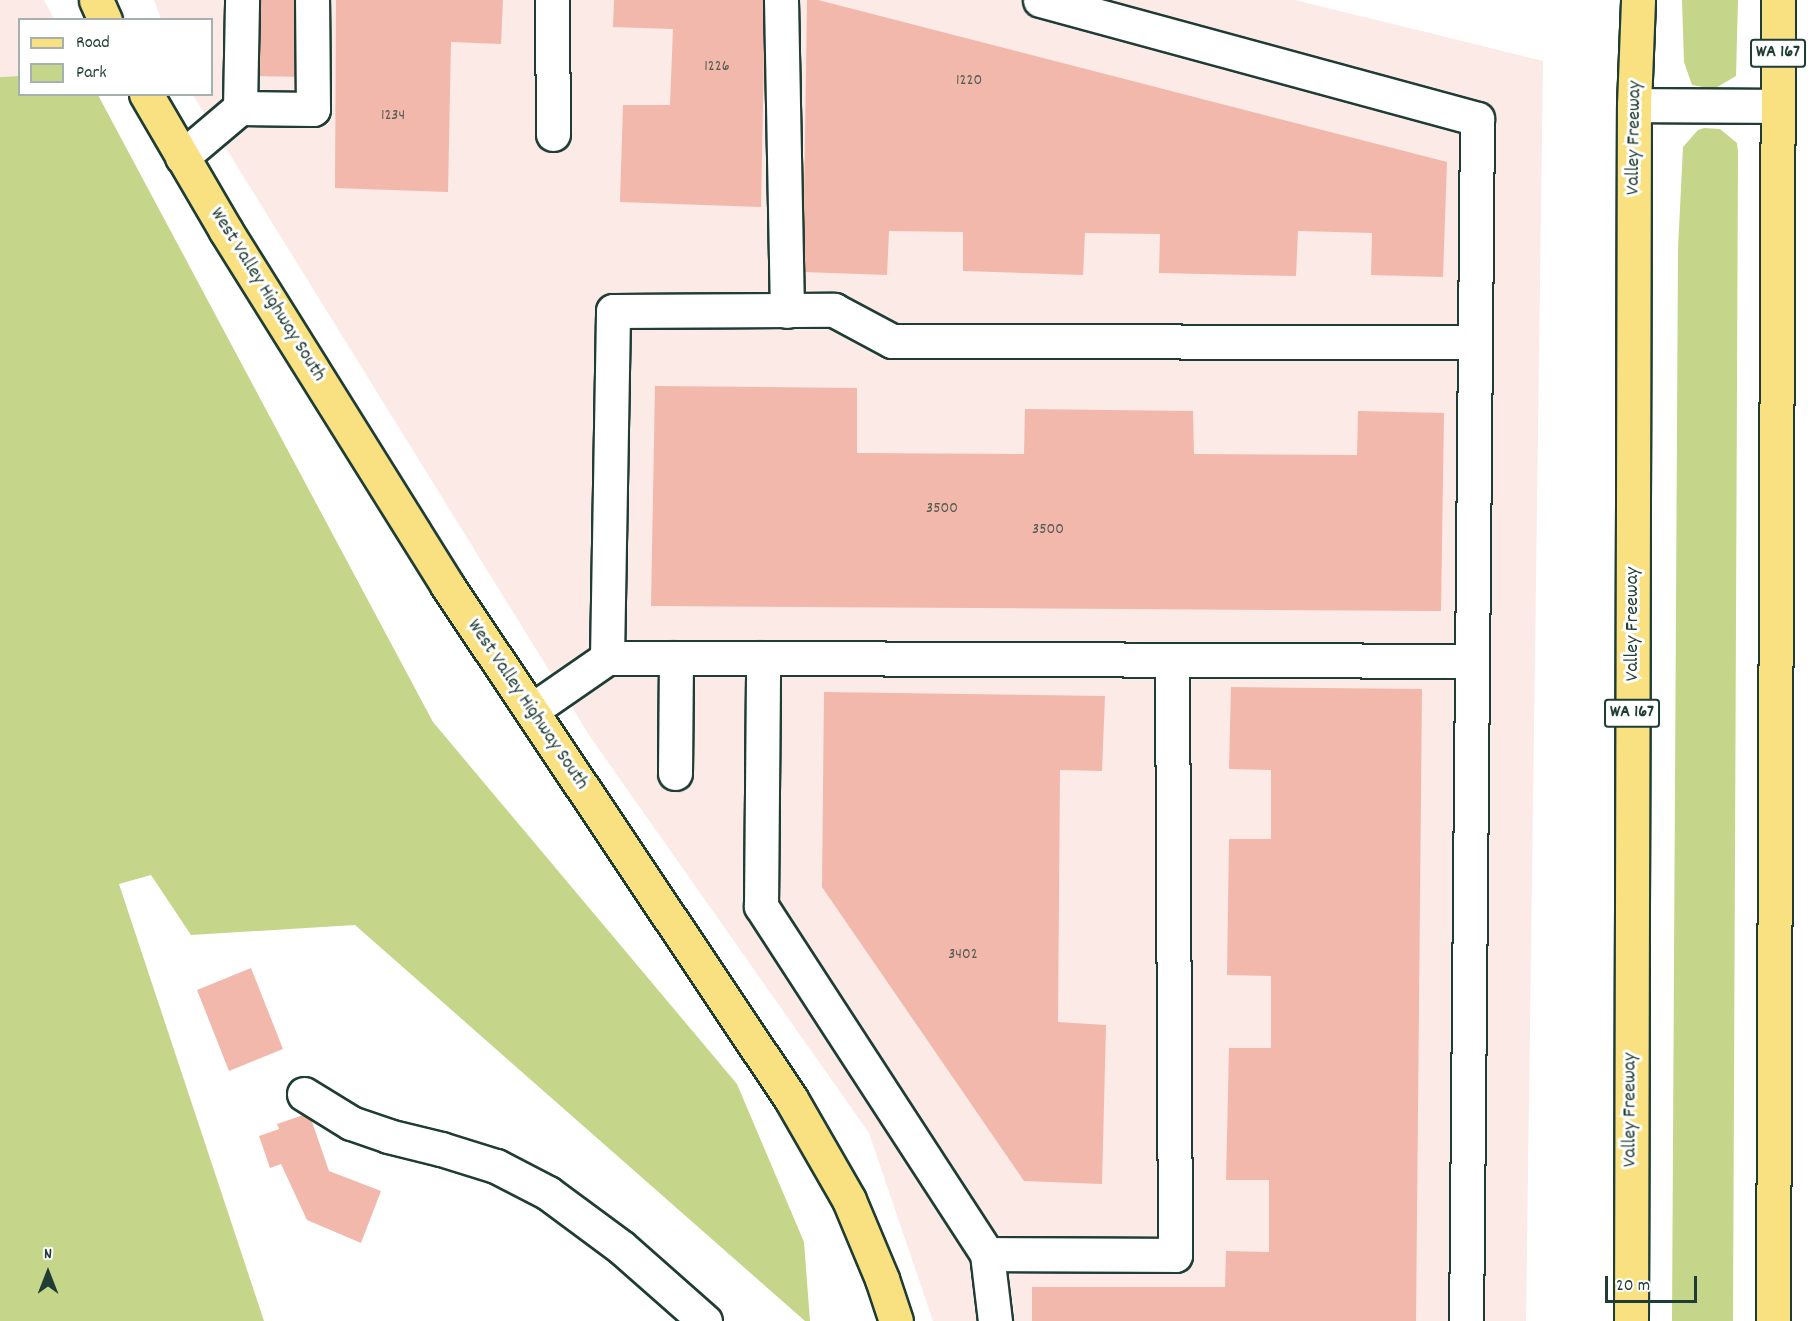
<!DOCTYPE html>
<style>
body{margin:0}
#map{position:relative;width:1818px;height:1321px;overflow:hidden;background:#fff;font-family:Dekko,sans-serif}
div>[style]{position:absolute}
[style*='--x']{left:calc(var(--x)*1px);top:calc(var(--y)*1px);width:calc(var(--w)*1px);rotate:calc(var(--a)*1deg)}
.built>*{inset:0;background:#fbeae6}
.green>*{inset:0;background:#c5d589}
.building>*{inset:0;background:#f2b8ac}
.roads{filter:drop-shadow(2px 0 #1f3d34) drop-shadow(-2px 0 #1f3d34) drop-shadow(0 2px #1f3d34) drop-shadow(0 -2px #1f3d34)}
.minor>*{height:33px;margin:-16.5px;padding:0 16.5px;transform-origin:16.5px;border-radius:16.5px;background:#fff}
.major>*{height:33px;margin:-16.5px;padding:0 16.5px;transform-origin:16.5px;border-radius:16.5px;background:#f9e181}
.highway>*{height:33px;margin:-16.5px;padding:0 16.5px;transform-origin:16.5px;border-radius:16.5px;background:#f9e181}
span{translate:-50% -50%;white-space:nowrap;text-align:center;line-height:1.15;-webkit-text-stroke:6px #fff;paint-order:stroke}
.number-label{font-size:16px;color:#545c52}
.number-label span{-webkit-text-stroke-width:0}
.shield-label span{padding:2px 4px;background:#fff;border:2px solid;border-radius:4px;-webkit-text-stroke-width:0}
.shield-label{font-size:18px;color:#1f3d34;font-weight:700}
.street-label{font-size:20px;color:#1f3d34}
.legend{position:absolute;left:18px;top:18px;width:195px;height:78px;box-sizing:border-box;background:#fff;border:2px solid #a5b1ae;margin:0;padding:8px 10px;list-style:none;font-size:18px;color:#1f3d34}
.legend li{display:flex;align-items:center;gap:12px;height:30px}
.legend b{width:30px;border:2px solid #a5b1ae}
.north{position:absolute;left:18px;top:1243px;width:60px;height:60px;-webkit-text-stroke:4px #fff;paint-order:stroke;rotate:0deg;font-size:16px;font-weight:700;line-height:24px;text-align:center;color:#1f3d34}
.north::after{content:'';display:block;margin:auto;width:21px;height:27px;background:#1f3d34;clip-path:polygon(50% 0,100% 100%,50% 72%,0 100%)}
.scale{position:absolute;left:1605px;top:1276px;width:92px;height:27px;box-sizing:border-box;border:3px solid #1f3d34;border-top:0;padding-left:8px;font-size:18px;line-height:21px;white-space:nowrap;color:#1f3d34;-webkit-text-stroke:4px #fff;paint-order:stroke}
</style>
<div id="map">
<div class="built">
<i style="clip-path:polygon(0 0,44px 0,54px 19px,20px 20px,19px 76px,0 77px)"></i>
<i style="clip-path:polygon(154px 0,1295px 0,1543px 61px,1526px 1321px,933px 1321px,869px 1133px,591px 738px,193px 95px,212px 94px,212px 20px,161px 19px)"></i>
</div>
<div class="green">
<i style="clip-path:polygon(1682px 0,1738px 0,1736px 76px,1714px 89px,1692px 85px,1684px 62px)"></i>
<i style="clip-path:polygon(19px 76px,20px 94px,98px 95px,433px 722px,737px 1084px,804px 1242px,810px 1321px,805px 1321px,355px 925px,191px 935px,151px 875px,119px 884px,264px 1321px,0 1321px,0 77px)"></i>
<i style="clip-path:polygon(1704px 128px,1720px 129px,1737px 143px,1738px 151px,1733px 1321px,1672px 1321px,1678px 249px,1683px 147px,1698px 130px)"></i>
</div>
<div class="building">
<i style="clip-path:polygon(257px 0,303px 0,302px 77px,256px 76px)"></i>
<i style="clip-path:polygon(336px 0,503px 0,501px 44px,451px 42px,448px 192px,335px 188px)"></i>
<i style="clip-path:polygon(614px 0,765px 0,761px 207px,620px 202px,623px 105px,670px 105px,673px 29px,613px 27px)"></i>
<i style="clip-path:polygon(807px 0,818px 0,1447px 162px,1443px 277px,1371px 275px,1372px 233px,1298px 231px,1296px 276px,1159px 273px,1160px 234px,1085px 233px,1083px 275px,963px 271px,963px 232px,889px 231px,887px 275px,803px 272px)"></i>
<i style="clip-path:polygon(655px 386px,857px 388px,857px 453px,1024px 454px,1025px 409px,1193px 411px,1194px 454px,1357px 455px,1358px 411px,1444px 413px,1441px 611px,651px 606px)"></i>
<i style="clip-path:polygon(1231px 687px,1422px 689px,1416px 1321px,1032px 1321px,1032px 1287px,1225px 1287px,1226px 1251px,1269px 1252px,1269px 1180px,1226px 1180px,1229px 1048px,1271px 1048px,1271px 976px,1227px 975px,1229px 839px,1271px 839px,1271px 770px,1229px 769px)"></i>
<i style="clip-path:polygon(824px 692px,1105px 696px,1102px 771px,1060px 770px,1058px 1022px,1106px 1025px,1102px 1184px,1024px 1181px,822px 887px)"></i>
<i style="clip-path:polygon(251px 968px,283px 1049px,229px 1071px,197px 990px)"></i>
<i style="clip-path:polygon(309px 1113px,329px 1171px,381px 1191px,361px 1243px,307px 1220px,281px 1164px,270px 1168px,259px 1136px,279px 1129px,277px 1124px)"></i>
</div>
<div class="roads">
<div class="minor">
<i style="--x:552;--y:0;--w:134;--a:89.6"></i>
<i style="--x:781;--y:0;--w:311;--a:88.9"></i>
<i style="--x:1040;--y:0;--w:453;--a:15.2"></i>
<i style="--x:1477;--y:119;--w:1202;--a:90.52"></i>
<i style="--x:1634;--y:105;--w:143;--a:0.4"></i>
<i style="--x:240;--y:108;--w:73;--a:0.8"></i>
<i style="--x:313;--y:109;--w:109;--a:-90.5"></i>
<i style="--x:182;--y:157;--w:76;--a:-40.2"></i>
<i style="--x:240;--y:108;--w:108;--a:-88.9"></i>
<i style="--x:607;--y:658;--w:347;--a:-89"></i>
<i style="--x:613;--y:311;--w:221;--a:-0.3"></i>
<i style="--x:834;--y:310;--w:66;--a:28.1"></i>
<i style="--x:892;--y:341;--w:583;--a:0.1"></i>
<i style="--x:532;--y:710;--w:91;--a:-34.7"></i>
<i style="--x:607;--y:658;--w:156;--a:0"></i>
<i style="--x:675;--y:773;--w:115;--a:-89.5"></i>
<i style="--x:304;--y:1094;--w:55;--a:31.7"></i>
<i style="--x:351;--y:1123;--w:39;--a:19"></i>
<i style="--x:388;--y:1136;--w:55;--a:13.8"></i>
<i style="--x:441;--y:1149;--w:58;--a:17.2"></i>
<i style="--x:496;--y:1166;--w:59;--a:27.4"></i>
<i style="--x:548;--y:1193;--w:91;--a:36.5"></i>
<i style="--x:621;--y:1247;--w:112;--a:41.4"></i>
<i style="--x:987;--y:1254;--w:188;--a:0.3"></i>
<i style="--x:1175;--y:1255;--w:595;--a:-90.29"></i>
<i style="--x:995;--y:1321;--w:67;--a:-96.8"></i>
<i style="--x:987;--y:1254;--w:415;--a:-123"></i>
<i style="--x:761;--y:906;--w:248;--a:-89.5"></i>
<i style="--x:763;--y:658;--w:709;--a:0.24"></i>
</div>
<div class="major">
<i style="--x:96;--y:0;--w:22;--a:66"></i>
<i style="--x:146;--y:94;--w:159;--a:59.7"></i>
<i style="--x:226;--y:231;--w:417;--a:58"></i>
<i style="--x:447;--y:585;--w:618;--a:56.21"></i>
<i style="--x:791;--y:1099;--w:116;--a:60.1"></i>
<i style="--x:849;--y:1200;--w:86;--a:67.3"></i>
<i style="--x:882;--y:1279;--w:44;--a:71.6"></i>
</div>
<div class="highway">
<i style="--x:1631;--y:1321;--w:1216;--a:-89.86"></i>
<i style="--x:1634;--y:105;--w:105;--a:-87.8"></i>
<i style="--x:1773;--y:1321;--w:1321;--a:-89.78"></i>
</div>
</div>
<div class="number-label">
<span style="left:717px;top:67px">1226</span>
<span style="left:969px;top:81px">1220</span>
<span style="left:393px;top:116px">1234</span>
<span style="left:942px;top:509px">3500</span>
<span style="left:1048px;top:530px">3500</span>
<span style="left:963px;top:955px">3402</span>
</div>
<div class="shield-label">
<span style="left:1778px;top:53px">WA 167</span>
<span style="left:1632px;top:713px">WA 167</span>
</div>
<div class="street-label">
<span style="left:1635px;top:138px;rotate:-89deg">Valley Freeway</span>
<span style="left:267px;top:295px;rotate:58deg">West Valley Highway South</span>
<span style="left:1633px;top:624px;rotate:-90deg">Valley Freeway</span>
<span style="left:527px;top:705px;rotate:56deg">West Valley Highway South</span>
<span style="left:1631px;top:1110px;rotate:-90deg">Valley Freeway</span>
</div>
<ul class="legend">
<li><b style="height:8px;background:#f9e181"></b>Road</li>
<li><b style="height:16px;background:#c5d589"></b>Park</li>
</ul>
<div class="north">N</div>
<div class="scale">20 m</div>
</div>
